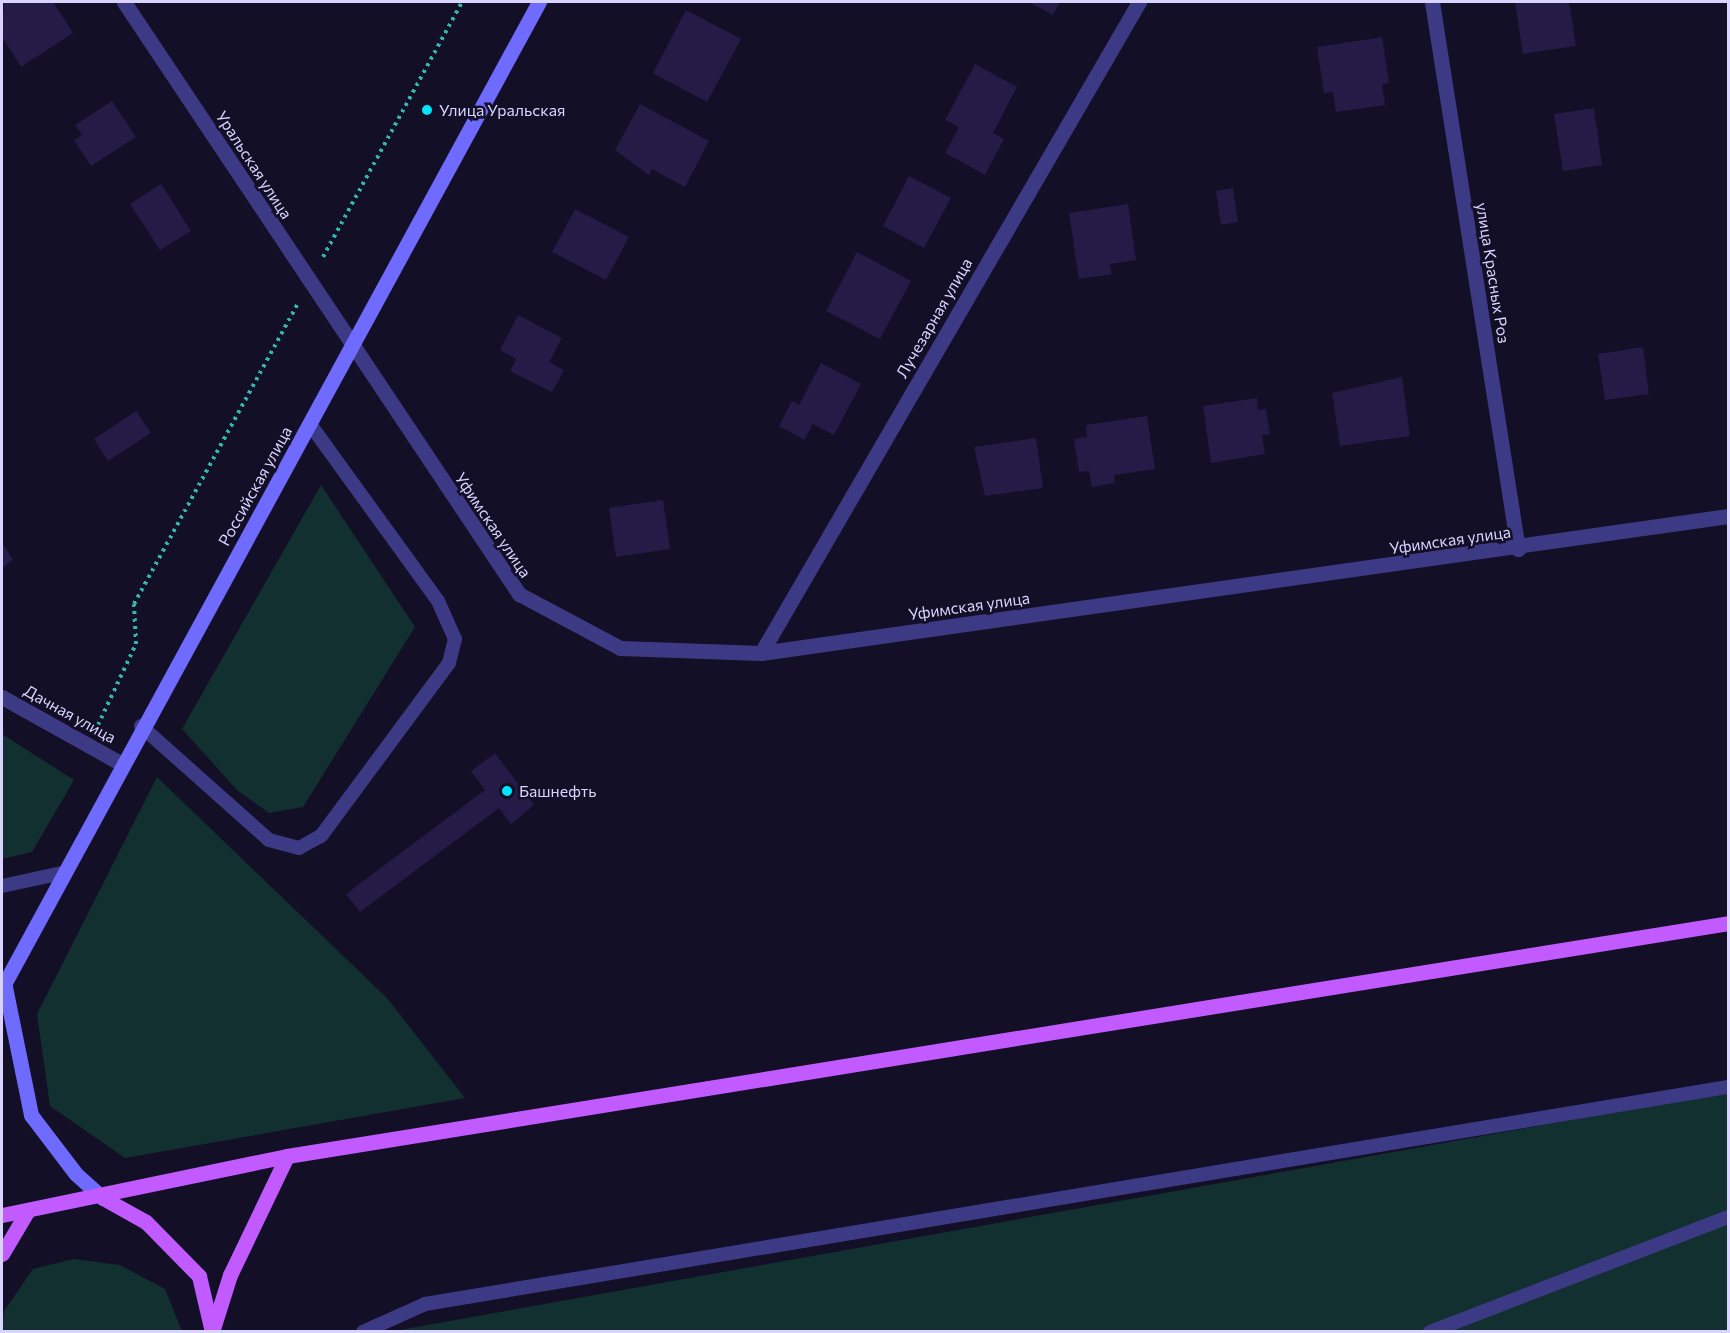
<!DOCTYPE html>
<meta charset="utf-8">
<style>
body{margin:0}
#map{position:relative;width:1730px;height:1333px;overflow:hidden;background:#130f26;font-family:Commissioner,sans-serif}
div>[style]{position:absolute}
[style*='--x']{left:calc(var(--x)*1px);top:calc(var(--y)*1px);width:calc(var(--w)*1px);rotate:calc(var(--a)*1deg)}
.green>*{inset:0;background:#12302f}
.building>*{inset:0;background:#241b47}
.path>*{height:4px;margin-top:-2px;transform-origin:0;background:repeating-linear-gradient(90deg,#2fb8b0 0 3px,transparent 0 7.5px)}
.lane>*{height:14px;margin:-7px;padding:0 7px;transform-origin:7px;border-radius:7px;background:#3d3a85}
.street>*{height:15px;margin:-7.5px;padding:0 7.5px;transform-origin:7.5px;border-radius:7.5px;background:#3d3a85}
.secondary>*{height:15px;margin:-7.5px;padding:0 7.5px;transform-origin:7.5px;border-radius:7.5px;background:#6f6bff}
.primary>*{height:15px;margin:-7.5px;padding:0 7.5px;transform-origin:7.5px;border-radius:7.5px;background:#c25bff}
.dots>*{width:16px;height:16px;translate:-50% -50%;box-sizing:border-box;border:3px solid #130f26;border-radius:50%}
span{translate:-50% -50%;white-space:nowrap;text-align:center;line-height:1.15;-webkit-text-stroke:5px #130f26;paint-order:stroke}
.poi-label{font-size:16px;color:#d9d4ff}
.left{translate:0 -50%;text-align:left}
.street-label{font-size:16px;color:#d9d4ff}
.frame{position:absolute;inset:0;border:3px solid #d9d4ff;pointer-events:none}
</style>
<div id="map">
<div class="green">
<i style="clip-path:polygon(321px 485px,415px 627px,303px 807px,269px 813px,237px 790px,182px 729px)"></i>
<i style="clip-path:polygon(2px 734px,74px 780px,32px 852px,2px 859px)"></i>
<i style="clip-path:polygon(157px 777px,387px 998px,465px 1098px,125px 1158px,50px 1106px,37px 1014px)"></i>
<i style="clip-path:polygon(1728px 1092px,1728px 1331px,394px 1331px)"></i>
<i style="clip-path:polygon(74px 1259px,120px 1265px,165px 1289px,182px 1331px,2px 1331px,4px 1311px,33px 1269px)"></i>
</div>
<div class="building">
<i style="clip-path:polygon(4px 2px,53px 2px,73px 33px,21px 67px,2px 37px)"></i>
<i style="clip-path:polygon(1028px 2px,1060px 2px,1053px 15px)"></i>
<i style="clip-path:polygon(1515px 2px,1569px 2px,1576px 46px,1523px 54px)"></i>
<i style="clip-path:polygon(686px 10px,741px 39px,707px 102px,653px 73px)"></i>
<i style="clip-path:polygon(1382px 37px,1389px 83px,1382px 84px,1385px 105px,1336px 112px,1333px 92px,1324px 93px,1317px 47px)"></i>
<i style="clip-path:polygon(975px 64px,1017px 87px,993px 133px,1004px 139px,985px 175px,945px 153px,959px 127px,945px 120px)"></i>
<i style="clip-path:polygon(112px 101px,136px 137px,91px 166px,74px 140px,82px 135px,75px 125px)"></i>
<i style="clip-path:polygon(640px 104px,709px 141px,685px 187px,652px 169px,649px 175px,615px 150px)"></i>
<i style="clip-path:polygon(1594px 108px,1602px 165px,1563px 171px,1554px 114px)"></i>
<i style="clip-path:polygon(909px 176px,951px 198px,924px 248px,883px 226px)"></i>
<i style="clip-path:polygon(161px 184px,191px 231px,160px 250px,130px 204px)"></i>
<i style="clip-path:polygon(1233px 188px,1238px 222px,1221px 225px,1216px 191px)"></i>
<i style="clip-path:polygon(1128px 204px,1136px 260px,1110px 264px,1112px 274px,1079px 279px,1069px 213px)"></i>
<i style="clip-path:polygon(575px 209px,629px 237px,606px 280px,552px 252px)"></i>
<i style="clip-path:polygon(857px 252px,911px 281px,880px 339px,826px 311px)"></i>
<i style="clip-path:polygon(518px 315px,562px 338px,549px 362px,564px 370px,552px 392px,510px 371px,516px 359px,500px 350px)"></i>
<i style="clip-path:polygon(1643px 347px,1649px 394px,1605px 400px,1598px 354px)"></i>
<i style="clip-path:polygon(821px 363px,861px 384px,834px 435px,813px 424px,804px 440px,779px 426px,792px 401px,799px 405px)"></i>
<i style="clip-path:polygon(1402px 377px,1410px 436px,1340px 446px,1332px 393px)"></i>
<i style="clip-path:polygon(1257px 398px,1258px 410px,1266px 409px,1270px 434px,1262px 435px,1265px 454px,1211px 463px,1203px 406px)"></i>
<i style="clip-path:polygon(136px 411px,151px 433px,108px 461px,94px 439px)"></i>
<i style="clip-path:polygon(1147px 416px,1155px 469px,1114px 475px,1115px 483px,1092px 487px,1089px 471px,1079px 472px,1074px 439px,1087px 437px,1086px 425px)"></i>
<i style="clip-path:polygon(1036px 438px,1043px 488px,985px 496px,974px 447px)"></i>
<i style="clip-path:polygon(663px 500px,670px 549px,616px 557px,609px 508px)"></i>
<i style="clip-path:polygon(2px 542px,13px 560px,2px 568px)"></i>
<i style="clip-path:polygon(495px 753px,534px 805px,511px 824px,499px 808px,360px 912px,346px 894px,485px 790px,471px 771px)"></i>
</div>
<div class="path">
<i style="--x:323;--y:257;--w:290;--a:-61.4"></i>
<i style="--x:98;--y:725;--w:89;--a:-64.9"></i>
<i style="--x:136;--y:644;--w:40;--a:-92.9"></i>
<i style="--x:134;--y:604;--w:343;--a:-61.4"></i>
</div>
<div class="lane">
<i style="--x:141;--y:726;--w:171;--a:41.7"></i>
<i style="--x:269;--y:840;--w:31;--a:15"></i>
<i style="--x:299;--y:848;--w:25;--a:-29"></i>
<i style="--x:321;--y:836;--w:215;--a:-53.5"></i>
<i style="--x:449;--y:663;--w:25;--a:-76"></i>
<i style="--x:455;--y:639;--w:42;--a:-114.1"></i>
<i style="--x:438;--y:601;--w:218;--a:-125.9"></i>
<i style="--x:2;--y:886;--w:61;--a:-12.2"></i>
<i style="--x:363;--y:1332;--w:68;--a:-24.3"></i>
<i style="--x:425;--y:1304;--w:1321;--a:-9.46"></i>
<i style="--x:1430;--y:1332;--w:319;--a:-21.1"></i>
</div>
<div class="street">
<i style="--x:124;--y:2;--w:712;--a:56.29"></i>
<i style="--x:519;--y:594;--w:115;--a:28.1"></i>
<i style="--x:620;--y:648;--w:141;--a:2"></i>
<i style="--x:761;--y:653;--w:977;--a:-8.06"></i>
<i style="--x:1432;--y:2;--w:554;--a:81.07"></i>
<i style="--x:761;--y:653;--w:753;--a:-59.86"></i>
<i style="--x:2;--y:697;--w:135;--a:29.2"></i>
</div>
<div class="secondary">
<i style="--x:4;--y:982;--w:136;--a:78.5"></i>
<i style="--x:31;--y:1115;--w:74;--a:52.7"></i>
<i style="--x:76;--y:1174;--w:36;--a:42"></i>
<i style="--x:2;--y:988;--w:1123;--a:-61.43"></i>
</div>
<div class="primary">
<i style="--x:103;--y:1198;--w:49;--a:29.2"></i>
<i style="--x:146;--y:1222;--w:76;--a:45.5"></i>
<i style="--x:199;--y:1276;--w:57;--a:76.9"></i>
<i style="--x:2;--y:1215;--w:291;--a:-11.7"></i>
<i style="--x:287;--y:1156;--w:1460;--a:-9.18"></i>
<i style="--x:2;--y:1254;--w:51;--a:-59.4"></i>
<i style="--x:212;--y:1332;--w:60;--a:-72.5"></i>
<i style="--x:230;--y:1275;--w:132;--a:-64.4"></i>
</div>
<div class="dots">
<i style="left:427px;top:110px;background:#00e5ff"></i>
<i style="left:507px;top:791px;background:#00e5ff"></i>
</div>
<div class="poi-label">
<span class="left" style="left:439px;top:110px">Улица Уральская</span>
<span class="left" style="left:519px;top:791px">Башнефть</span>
</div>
<div class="street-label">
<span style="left:254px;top:165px;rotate:57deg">Уральская улица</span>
<span style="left:1493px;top:273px;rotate:81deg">улица Красных Роз</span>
<span style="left:934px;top:318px;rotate:-60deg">Лучезарная улица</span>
<span style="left:255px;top:486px;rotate:-61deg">Российская улица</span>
<span style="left:493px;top:525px;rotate:56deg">Уфимская улица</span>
<span style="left:1450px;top:540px;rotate:-8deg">Уфимская улица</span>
<span style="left:969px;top:606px;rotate:-8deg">Уфимская улица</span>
<span style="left:70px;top:714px;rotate:29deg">Дачная улица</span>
</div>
<div class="frame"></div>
</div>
